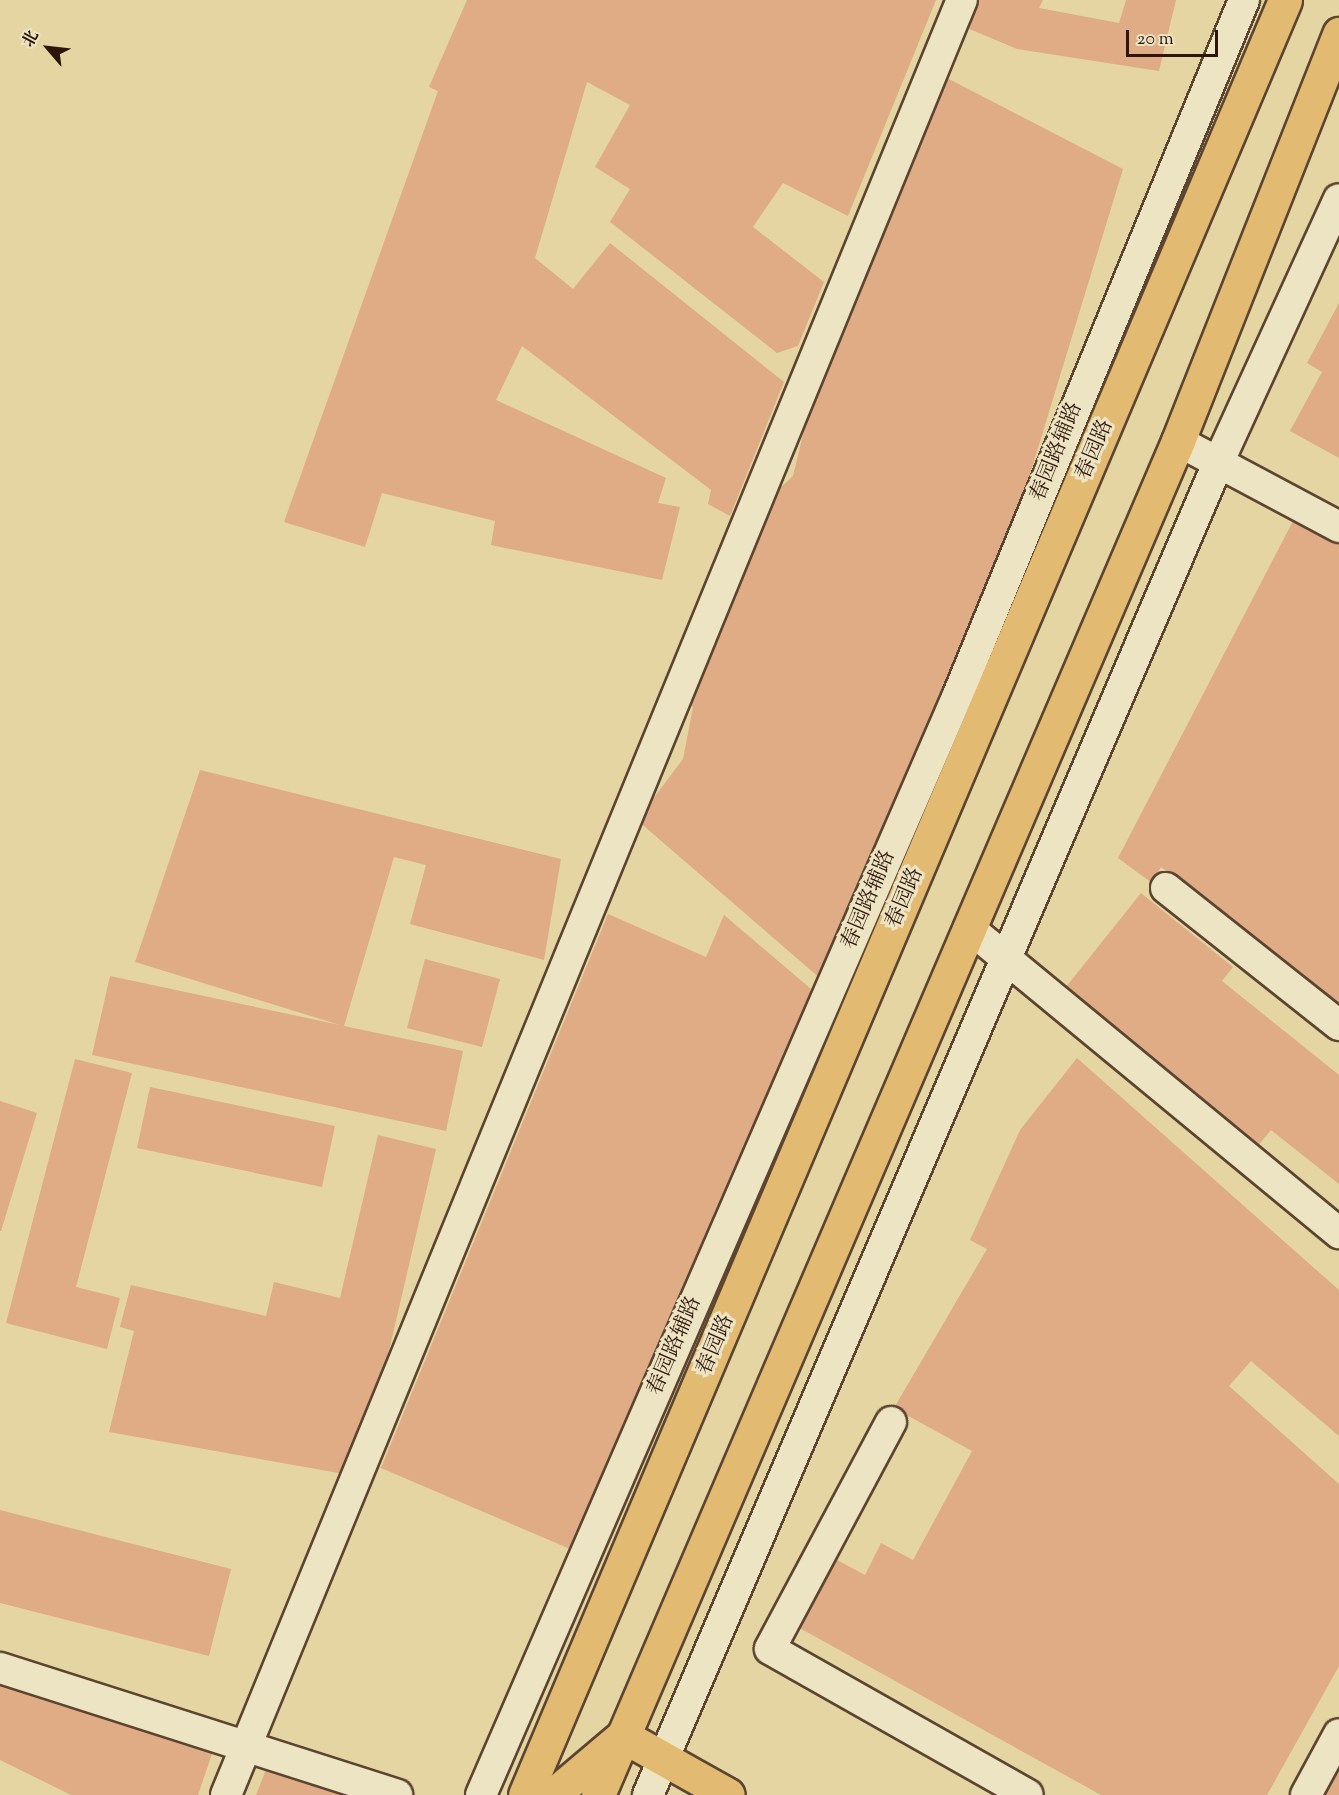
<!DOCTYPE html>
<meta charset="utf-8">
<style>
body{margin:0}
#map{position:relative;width:1339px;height:1795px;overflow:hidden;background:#e4d5a2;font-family:"Sorts Mill Goudy","Noto Serif SC",serif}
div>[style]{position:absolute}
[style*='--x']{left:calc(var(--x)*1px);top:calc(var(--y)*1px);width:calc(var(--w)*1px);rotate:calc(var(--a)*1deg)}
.building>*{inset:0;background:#dfac86}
.roads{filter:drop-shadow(2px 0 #5c4530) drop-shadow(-2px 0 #5c4530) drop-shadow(0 2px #5c4530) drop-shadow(0 -2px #5c4530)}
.minor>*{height:30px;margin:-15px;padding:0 15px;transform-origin:15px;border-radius:15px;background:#ede4c3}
.major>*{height:33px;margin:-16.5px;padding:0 16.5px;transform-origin:16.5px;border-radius:16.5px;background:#e2ba71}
span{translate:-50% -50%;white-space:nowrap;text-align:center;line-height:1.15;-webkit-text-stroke:6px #ede4c3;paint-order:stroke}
.street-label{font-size:21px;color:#2e150a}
.north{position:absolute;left:18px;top:18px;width:60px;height:60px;-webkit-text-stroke:4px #ede4c3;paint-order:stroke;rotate:298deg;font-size:16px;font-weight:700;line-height:24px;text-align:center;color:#2e150a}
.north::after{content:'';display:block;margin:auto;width:21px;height:27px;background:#2e150a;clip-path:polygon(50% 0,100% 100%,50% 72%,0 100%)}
.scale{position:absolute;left:1126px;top:30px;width:92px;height:27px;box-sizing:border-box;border:3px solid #2e150a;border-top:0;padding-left:8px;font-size:18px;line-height:21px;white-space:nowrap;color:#2e150a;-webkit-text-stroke:4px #ede4c3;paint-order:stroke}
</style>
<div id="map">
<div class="building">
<i style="clip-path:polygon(467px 0,936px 0,848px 216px,783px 183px,753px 227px,824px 282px,798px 346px,777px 353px,610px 222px,630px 189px,595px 167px,630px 105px,587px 82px,535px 258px,573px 289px,610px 243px,784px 382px,730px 516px,708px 504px,711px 490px,522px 346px,496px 400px,666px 478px,658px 503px,680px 507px,662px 580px,491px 545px,495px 521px,382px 493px,365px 547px,284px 522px,438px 91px,429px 87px)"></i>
<i style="clip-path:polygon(978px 0,1043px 0,1039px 8px,1119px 23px,1126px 0,1176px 0,1159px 71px,1017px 49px,967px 28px)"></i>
<i style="clip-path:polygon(945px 77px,1123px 169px,1021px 504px,822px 980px,637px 820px,683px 759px,693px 707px,685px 701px,762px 505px,793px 476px,815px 385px)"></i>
<i style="clip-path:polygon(1339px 303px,1339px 458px,1290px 431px,1322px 372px,1307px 363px)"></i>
<i style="clip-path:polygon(1293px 521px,1339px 545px,1339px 1007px,1161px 867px,1152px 883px,1118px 858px)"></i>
<i style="clip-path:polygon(200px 770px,561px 859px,544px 960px,410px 924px,426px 865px,394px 857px,344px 1026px,463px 1051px,446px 1131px,92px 1055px,110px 976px,340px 1025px,135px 962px)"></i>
<i style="clip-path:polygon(1141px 893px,1233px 967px,1222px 981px,1339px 1075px,1339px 1184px,1271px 1130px,1257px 1147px,1062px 992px)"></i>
<i style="clip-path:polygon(608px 914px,706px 957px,724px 915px,818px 995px,577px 1552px,381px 1468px)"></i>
<i style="clip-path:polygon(425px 959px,500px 979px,482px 1047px,407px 1028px)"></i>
<i style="clip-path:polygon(1077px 1058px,1339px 1290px,1339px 1436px,1251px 1361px,1229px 1386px,1339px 1484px,1339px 1666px,1267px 1795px,1101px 1795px,787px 1621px,824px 1553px,865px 1575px,881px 1543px,913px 1560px,972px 1451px,894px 1408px,987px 1249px,970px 1240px,1020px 1130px)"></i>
<i style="clip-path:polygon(75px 1059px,132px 1073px,76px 1287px,120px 1298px,107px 1349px,6px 1323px)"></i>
<i style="clip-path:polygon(150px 1087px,335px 1126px,322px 1187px,137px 1148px)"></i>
<i style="clip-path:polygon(0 1101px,37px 1113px,1px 1231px,0 1231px)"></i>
<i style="clip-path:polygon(378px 1135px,436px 1149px,381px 1385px,344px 1474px,109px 1432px,134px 1331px,120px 1327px,131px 1285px,266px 1316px,274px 1282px,340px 1298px)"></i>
<i style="clip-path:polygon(0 1510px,231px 1569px,209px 1656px,0 1603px)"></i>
<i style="clip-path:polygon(0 1680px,214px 1748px,198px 1795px,71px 1795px,0 1760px)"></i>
<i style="clip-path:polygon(1339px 1741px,1339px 1795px,1310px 1795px)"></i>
<i style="clip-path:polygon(267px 1767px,351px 1795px,256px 1795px)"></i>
</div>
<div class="roads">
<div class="minor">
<i style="--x:1178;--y:441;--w:183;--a:28.1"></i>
<i style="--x:1166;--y:888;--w:221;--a:38.4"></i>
<i style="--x:969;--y:928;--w:480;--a:39.5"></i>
<i style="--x:891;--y:1422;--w:257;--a:118.1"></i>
<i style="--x:770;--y:1649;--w:296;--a:29.5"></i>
<i style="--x:0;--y:1668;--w:417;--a:17.7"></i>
<i style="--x:226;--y:1795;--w:1940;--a:-67.71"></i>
<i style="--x:481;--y:1795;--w:1199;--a:-66.56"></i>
<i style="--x:958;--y:695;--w:752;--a:-67.63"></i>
<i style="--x:648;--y:1795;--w:1449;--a:-66.83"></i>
<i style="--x:1218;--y:463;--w:290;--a:-65.4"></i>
<i style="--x:1306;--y:1795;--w:69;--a:-61.6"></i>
</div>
<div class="major">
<i style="--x:525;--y:1795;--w:1949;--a:-67.05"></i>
<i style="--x:553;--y:1795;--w:92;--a:-40.1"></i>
<i style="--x:623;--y:1736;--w:120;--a:29.3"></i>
<i style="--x:598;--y:1795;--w:1473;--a:-66.81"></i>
<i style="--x:1178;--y:441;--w:438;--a:-68.4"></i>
</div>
</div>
<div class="street-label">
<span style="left:1095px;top:450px;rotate:-67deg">春园路</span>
<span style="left:1057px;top:452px;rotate:-68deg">春园路辅路</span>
<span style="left:905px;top:898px;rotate:-67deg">春园路</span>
<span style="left:869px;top:900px;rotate:-67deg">春园路辅路</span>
<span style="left:716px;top:1345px;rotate:-67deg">春园路</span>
<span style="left:675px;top:1346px;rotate:-67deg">春园路辅路</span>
</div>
<div class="north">北</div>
<div class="scale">20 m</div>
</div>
